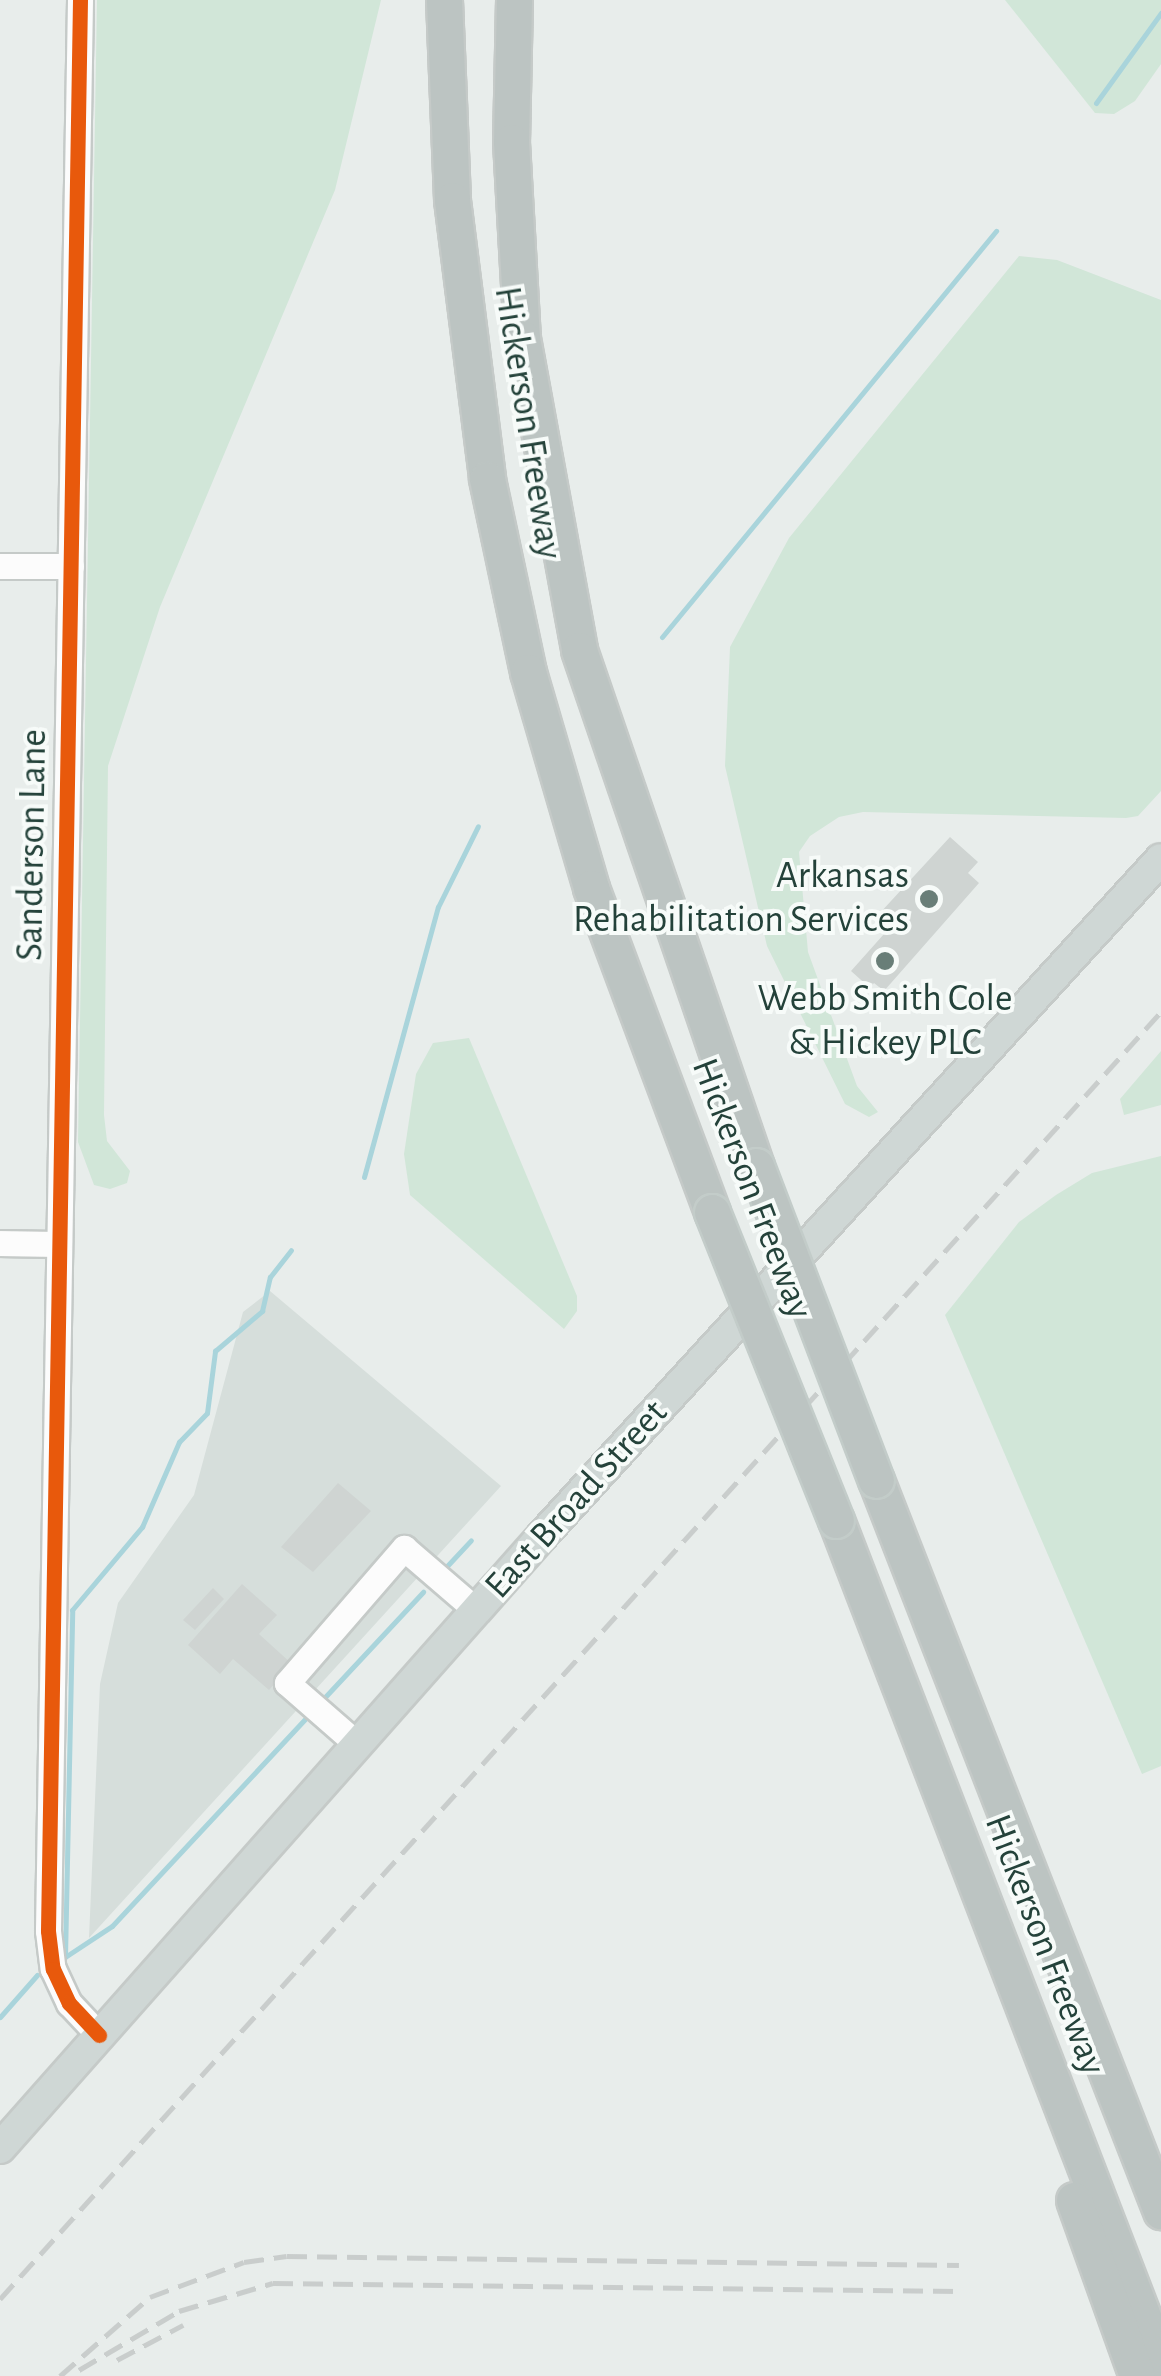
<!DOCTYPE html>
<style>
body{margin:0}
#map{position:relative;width:1161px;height:2376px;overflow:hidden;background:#e8edeb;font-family:"Alegreya Sans",sans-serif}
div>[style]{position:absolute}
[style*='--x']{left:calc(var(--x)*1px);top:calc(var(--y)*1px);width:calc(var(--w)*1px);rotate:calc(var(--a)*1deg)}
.built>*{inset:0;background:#d6dedb}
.green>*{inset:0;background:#d1e6d8}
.stream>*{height:5px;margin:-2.5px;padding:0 2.5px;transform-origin:2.5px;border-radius:2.5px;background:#a9d4db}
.building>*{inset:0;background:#cfd4d2}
.roads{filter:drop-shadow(2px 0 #c5cac8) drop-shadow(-2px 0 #c5cac8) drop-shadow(0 2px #c5cac8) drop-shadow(0 -2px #c5cac8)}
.minor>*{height:25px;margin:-12.5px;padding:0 12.5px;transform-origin:12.5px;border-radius:12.5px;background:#fcfcfc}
.major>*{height:30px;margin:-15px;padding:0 15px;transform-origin:15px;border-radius:15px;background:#cfd7d5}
.highway>*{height:35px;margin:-17.5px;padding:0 17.5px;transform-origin:17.5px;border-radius:17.5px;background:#bcc4c2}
.rail>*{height:5px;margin-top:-2.5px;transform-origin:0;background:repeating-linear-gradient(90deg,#c9cdcc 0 20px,transparent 0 30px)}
.bridges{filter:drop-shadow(2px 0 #c3ccc9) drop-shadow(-2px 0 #c3ccc9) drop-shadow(0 2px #c3ccc9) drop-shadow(0 -2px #c3ccc9)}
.highway-bridge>*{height:35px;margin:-17.5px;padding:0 17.5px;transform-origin:17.5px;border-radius:17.5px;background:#bcc4c2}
.cycleway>*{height:15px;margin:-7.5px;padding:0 7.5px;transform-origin:7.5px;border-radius:7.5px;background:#e8590c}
.dots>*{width:28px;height:28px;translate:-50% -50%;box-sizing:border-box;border:5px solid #f7fbf9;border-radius:50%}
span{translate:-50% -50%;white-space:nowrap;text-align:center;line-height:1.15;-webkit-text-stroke:8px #f7fbf9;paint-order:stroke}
.street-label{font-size:38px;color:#24423a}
.poi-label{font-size:38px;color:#24423a}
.right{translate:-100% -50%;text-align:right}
</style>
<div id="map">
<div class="built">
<i style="clip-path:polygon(270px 1291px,501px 1486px,89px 1938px,100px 1684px,118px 1603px,194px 1495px,243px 1312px)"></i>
</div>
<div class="green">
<i style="clip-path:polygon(97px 0,381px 0,335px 190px,160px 607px,108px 766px,104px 1115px,107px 1141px,130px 1171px,127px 1183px,110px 1189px,94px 1185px,78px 1142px)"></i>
<i style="clip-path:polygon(1005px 0,1161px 0,1161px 64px,1135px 101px,1114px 114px,1095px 113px)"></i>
<i style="clip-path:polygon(1019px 256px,1057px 260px,1161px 300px,1161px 791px,1138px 816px,1126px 818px,863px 812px,839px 817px,810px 836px,799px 852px,808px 952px,857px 1086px,878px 1112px,869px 1117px,845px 1104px,767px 946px,725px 766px,730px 647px,789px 538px)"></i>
<i style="clip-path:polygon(469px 1038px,577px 1296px,577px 1311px,564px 1329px,410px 1195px,404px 1154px,416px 1074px,433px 1043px)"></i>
<i style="clip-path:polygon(1161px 1051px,1161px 1105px,1124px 1115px,1120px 1099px)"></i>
<i style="clip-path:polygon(1161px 1156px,1161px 1766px,1142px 1774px,945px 1315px,1019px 1222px,1056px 1195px,1092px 1173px)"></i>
</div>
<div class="stream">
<i style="--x:1096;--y:103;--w:111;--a:-54.2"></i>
<i style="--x:662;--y:637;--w:526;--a:-50.56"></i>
<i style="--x:364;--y:1177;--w:280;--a:-74.7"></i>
<i style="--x:438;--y:907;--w:90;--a:-63.7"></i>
<i style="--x:447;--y:1566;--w:35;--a:-47"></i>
<i style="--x:325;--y:1697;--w:144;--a:-47"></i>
<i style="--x:65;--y:1957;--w:347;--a:-88.8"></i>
<i style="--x:72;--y:1610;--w:109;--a:-49.9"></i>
<i style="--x:142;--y:1527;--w:93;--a:-66.5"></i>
<i style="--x:179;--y:1442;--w:40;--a:-46"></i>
<i style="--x:207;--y:1413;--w:63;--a:-82.6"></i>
<i style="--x:215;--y:1351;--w:62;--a:-40.4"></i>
<i style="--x:262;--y:1311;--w:35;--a:-77"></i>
<i style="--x:270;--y:1277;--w:34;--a:-52"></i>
<i style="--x:65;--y:1957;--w:56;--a:-33.4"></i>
<i style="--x:112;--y:1926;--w:283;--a:-47"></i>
<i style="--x:0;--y:2017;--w:56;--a:-48.6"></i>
</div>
<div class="building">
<i style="clip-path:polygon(950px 837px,978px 862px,968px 873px,979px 883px,884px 991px,874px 983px,870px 988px,851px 971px,892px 925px,879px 914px)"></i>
<i style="clip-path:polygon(338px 1483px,371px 1511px,313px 1572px,281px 1547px)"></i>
<i style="clip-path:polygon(242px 1584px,277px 1615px,259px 1634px,292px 1664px,269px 1690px,233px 1659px,220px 1674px,188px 1645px)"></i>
<i style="clip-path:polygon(213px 1588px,224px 1599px,195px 1630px,183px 1620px)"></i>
</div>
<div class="roads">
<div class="minor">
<i style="--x:80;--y:0;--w:1931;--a:90.95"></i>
<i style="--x:48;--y:1931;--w:38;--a:83"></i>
<i style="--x:53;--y:1969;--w:38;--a:65"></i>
<i style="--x:69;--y:2003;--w:44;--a:46.8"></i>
<i style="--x:0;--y:566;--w:71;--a:0"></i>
<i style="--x:0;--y:1243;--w:59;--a:1"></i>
<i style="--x:357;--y:1744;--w:93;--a:-138.9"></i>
<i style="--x:287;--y:1683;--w:179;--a:-49.1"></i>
<i style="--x:404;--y:1548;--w:95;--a:40.7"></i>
</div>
<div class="major">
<i style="--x:0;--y:2148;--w:818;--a:-48.47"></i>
<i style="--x:542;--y:1536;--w:917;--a:-47.56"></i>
</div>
<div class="highway">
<i style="--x:444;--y:0;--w:200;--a:87.7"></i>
<i style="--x:452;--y:200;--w:281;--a:82.8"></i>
<i style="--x:487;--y:479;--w:197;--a:78"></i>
<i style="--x:528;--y:672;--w:225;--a:73.7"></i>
<i style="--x:591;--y:888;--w:346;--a:69.5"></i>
<i style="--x:514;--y:0;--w:142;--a:91.2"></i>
<i style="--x:511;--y:142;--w:196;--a:86.8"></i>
<i style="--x:522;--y:338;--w:317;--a:79.6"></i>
<i style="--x:579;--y:650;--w:546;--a:71.07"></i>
<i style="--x:876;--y:1480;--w:785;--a:68.7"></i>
<i style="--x:836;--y:1520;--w:903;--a:68.92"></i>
<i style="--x:1074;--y:2200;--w:187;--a:70.3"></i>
</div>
</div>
<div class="rail">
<i style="--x:0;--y:2299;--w:1733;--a:-47.95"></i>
<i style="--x:117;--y:2360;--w:75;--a:-27.9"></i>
<i style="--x:79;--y:2370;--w:116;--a:-30.5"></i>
<i style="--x:179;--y:2311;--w:98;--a:-16.6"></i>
<i style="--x:273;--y:2283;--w:686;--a:0.67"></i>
<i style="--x:60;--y:2376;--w:120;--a:-41.3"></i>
<i style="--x:150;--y:2297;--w:100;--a:-20.4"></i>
<i style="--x:244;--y:2262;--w:43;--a:-7.9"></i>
<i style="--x:287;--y:2256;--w:672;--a:0.77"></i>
</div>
<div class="bridges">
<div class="highway-bridge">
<i style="--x:756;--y:1166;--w:336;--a:69.1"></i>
<i style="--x:712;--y:1212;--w:332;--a:68.1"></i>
</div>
</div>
<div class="cycleway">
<i style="--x:80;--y:0;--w:1931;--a:90.95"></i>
<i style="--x:48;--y:1931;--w:38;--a:83"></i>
<i style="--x:53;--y:1969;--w:38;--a:65"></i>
<i style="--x:69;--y:2003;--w:44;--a:46.8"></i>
</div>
<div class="dots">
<i style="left:929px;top:899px;background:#697e78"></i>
<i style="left:885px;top:961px;background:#697e78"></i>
</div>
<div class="street-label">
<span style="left:527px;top:423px;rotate:81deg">Hickerson Freeway</span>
<span style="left:33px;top:845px;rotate:-89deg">Sanderson Lane</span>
<span style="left:751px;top:1189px;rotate:69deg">Hickerson Freeway</span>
<span style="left:577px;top:1500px;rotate:-48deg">East Broad Street</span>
<span style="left:1044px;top:1945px;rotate:69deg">Hickerson Freeway</span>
</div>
<div class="poi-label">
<span class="right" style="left:909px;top:899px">Arkansas<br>Rehabilitation Services</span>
<span style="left:885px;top:1022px">Webb Smith Cole<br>&amp; Hickey PLC</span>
</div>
</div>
